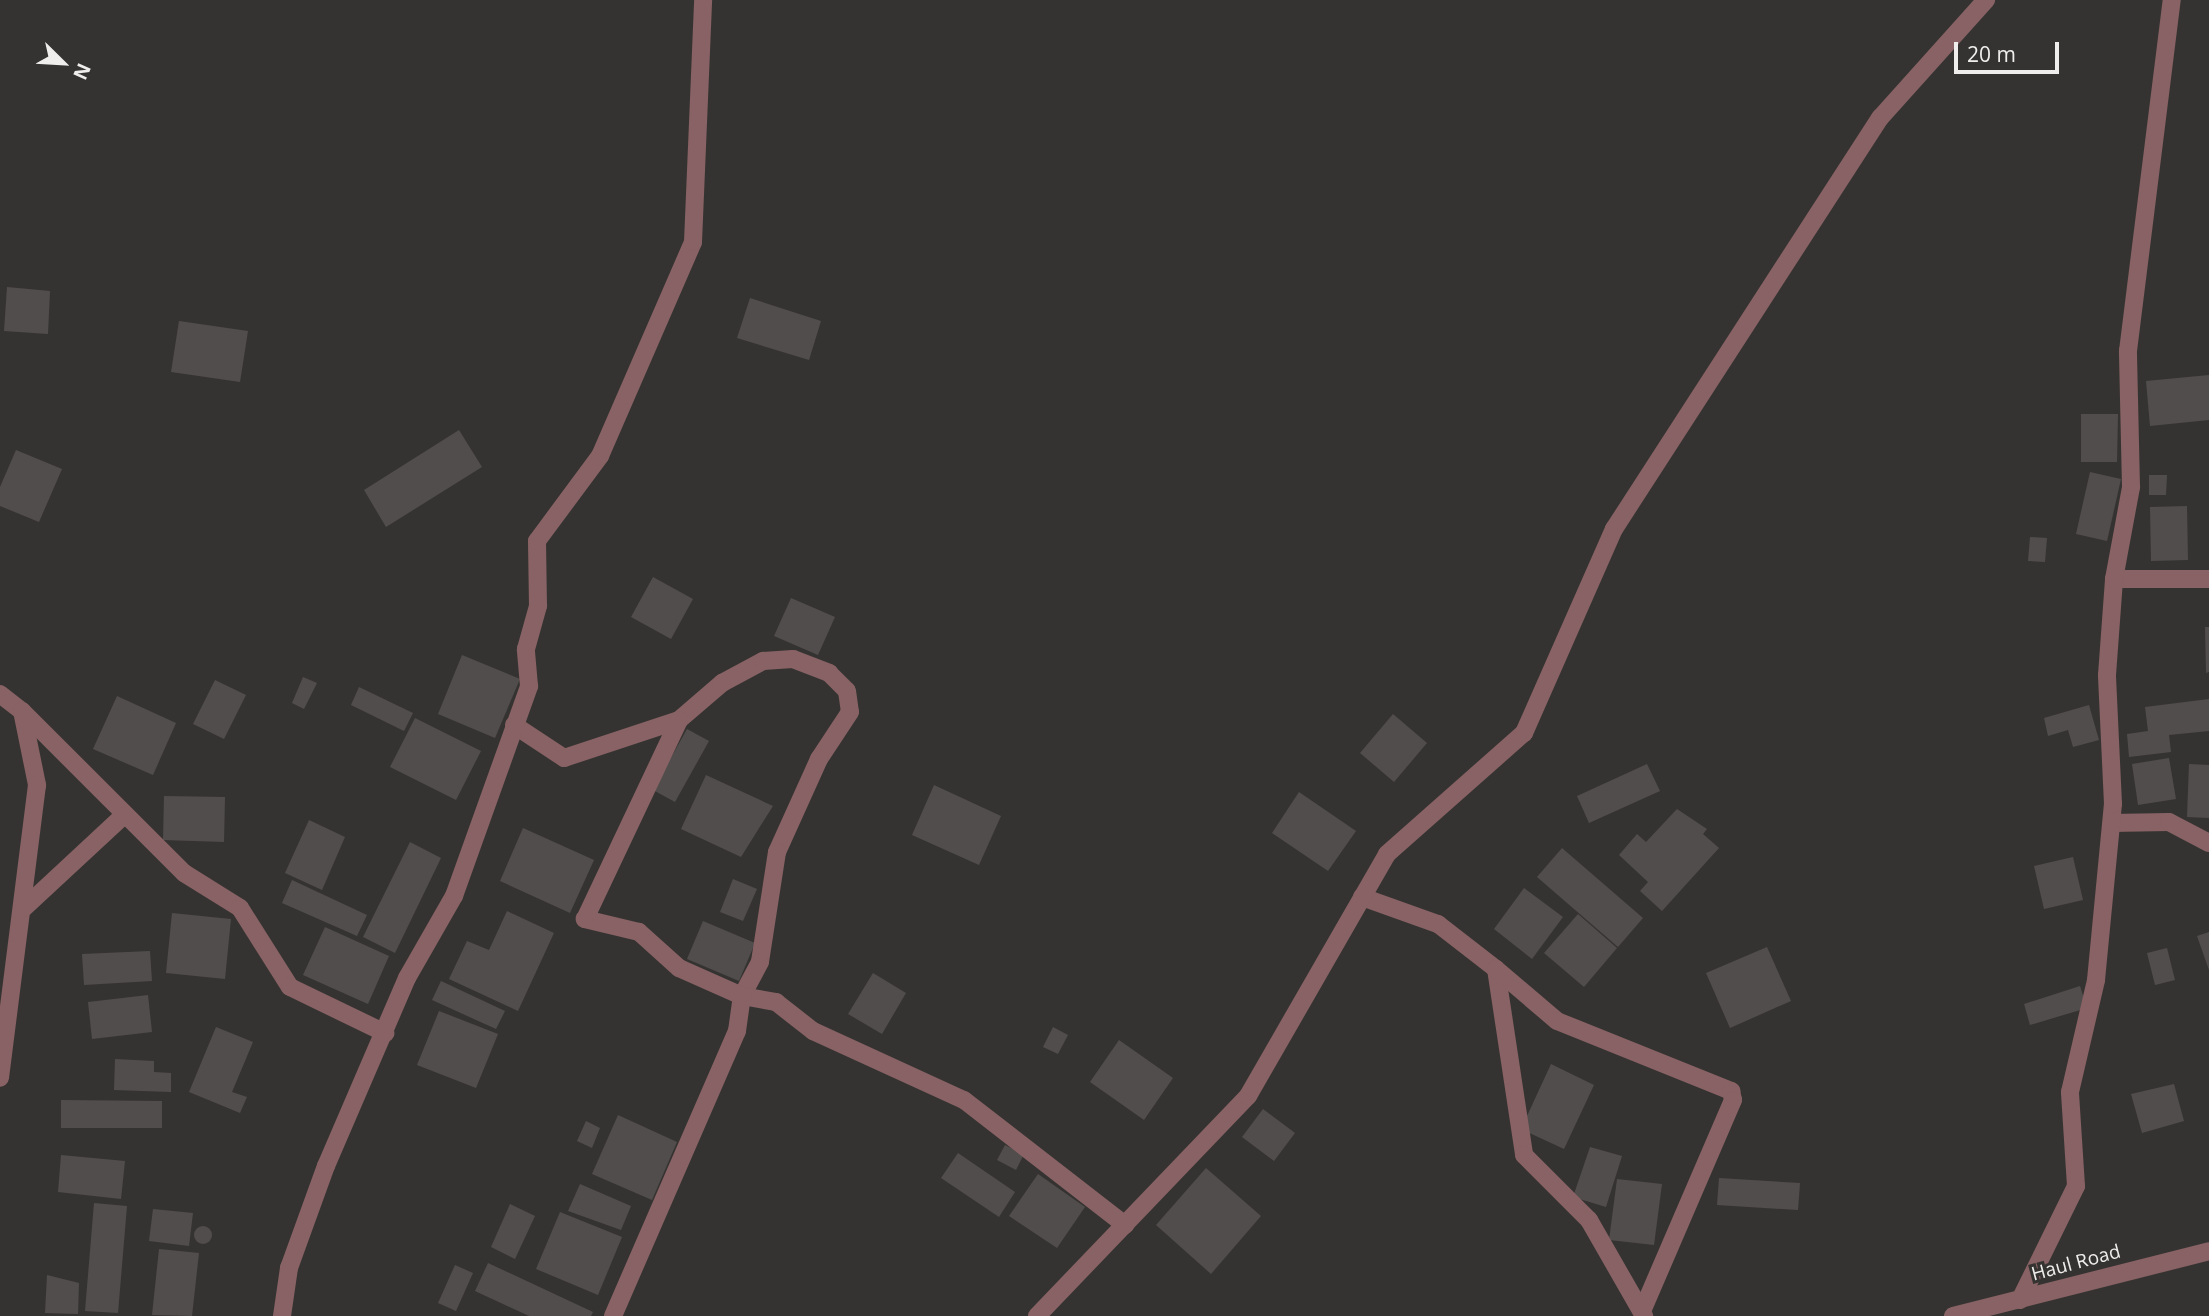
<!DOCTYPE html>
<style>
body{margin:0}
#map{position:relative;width:2209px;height:1316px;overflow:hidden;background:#353331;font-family:"Open Sans",sans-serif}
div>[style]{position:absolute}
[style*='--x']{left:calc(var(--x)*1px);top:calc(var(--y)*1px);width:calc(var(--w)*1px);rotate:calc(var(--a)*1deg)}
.building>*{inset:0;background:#514d4c}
.round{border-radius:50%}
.minor>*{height:18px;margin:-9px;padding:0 9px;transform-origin:9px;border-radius:9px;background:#886264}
span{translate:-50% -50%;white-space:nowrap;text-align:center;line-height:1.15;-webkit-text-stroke:6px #353331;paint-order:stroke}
.street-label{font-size:19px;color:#f0eeed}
.north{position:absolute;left:28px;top:28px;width:70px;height:70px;-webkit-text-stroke:5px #353331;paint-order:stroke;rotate:114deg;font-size:19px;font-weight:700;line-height:28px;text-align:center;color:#f0eeed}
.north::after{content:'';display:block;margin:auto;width:24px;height:32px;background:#f0eeed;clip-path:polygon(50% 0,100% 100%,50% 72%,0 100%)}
.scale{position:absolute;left:1954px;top:42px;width:105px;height:32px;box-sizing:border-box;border:4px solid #f0eeed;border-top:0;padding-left:9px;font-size:21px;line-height:24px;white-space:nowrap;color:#f0eeed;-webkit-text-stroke:5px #353331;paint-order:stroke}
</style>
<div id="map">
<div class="building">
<i style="clip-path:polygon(7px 287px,50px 291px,48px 334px,4px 331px)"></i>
<i style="clip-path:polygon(750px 298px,821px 321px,809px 360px,737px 338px)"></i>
<i style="clip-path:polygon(179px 321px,248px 331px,240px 382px,171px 372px)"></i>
<i style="clip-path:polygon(2209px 375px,2209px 420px,2150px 426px,2146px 381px)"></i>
<i style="clip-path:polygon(2081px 414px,2118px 414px,2117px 462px,2081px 462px)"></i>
<i style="clip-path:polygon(459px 430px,482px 467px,386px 527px,364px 490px)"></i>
<i style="clip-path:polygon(16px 450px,62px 469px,39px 522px,0 506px,0 487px)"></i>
<i style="clip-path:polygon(2090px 472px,2121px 479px,2107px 541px,2076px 534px)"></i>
<i style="clip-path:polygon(2149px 475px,2167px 475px,2166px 495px,2149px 495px)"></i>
<i style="clip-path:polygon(2187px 506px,2188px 560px,2151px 561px,2150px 507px)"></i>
<i style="clip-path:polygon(2030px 537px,2047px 538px,2045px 562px,2028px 561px)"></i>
<i style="clip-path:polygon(653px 577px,693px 599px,671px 639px,631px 617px)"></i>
<i style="clip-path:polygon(791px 598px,835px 617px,818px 655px,774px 636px)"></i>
<i style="clip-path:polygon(2205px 627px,2209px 627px,2209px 672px,2206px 673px)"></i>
<i style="clip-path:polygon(462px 655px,520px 679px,495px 738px,438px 714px)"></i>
<i style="clip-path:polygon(303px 677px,317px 683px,304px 709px,292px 703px)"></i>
<i style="clip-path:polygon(215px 680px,246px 695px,224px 739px,193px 724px)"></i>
<i style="clip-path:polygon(359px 687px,413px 713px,404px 731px,351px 705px)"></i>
<i style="clip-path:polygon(117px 696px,176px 723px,153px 775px,93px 749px)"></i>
<i style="clip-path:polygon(2209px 699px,2209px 731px,2169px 735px,2171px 752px,2129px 757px,2127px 734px,2148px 731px,2145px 707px)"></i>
<i style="clip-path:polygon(2089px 705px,2099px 740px,2073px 747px,2068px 730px,2048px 736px,2044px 718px)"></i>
<i style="clip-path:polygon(1393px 714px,1427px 743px,1394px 782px,1360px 753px)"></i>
<i style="clip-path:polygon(415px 718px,481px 751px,456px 800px,390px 767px)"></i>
<i style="clip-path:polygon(687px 729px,709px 741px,675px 802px,653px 790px)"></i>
<i style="clip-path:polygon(2169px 758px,2176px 799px,2138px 805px,2132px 764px)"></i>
<i style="clip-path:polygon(1647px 764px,1660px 791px,1589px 823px,1577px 796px)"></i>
<i style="clip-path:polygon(2189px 764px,2209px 765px,2209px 818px,2187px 817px)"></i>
<i style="clip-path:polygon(706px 775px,773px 806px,741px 857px,681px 829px)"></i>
<i style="clip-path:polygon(934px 785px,1001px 816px,979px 865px,912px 835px)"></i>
<i style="clip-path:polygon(1299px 792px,1356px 831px,1328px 871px,1272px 833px)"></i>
<i style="clip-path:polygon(164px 796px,225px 797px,224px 842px,163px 840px)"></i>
<i style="clip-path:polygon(1677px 809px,1707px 829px,1703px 834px,1719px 848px,1662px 911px,1640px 891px,1648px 882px,1619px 855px,1637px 834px,1646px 842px)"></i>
<i style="clip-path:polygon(309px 820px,345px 837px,322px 890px,285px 873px)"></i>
<i style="clip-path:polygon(523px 828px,594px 860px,570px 913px,500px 881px)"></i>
<i style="clip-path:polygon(410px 842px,441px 858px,395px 953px,363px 937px)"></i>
<i style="clip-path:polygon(1562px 848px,1643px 918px,1618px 947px,1537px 877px)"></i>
<i style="clip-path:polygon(2073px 857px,2083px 900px,2044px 909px,2034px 866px)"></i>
<i style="clip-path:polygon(733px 879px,757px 889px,743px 921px,720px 912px)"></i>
<i style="clip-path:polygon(292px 880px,367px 915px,357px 936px,282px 903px)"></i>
<i style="clip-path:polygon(1524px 888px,1563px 917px,1532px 959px,1494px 929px)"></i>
<i style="clip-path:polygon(507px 911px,554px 933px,518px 1011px,449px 979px,467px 941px,489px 950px)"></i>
<i style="clip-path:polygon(172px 913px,231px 919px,225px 979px,166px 973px)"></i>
<i style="clip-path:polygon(1578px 914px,1617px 948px,1584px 987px,1544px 953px)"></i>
<i style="clip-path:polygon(703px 921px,755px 943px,739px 981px,687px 959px)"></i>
<i style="clip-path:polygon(325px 927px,389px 956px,368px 1004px,303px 975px)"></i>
<i style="clip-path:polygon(2209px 932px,2209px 970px,2197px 936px)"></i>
<i style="clip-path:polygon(1767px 947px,1791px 1001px,1730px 1028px,1706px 973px)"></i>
<i style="clip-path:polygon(2167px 948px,2175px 980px,2155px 985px,2147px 953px)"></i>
<i style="clip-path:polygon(150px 951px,152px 981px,84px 985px,82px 954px)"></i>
<i style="clip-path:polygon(873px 973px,906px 993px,882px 1034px,848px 1014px)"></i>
<i style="clip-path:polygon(441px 981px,505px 1011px,496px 1029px,432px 1000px)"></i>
<i style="clip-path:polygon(2080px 986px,2087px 1008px,2030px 1025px,2024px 1004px)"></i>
<i style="clip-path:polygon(148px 995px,152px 1032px,92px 1039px,88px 1002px)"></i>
<i style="clip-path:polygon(439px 1011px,498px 1034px,476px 1088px,417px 1065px)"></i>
<i style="clip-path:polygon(216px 1027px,253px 1042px,232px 1092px,247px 1097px,240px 1113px,189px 1092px)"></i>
<i style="clip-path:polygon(1053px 1027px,1068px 1035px,1058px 1054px,1043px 1047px)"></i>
<i style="clip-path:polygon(1119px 1040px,1173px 1078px,1144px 1120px,1090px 1082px)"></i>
<i style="clip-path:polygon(115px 1059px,154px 1061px,154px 1072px,171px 1073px,171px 1092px,114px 1090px)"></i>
<i style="clip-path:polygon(1551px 1064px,1594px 1085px,1564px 1149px,1521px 1129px)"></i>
<i style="clip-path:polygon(2174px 1084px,2184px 1121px,2142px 1133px,2131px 1094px)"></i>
<i style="clip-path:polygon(61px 1100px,162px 1101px,162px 1128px,61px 1128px)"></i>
<i style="clip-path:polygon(1263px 1109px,1295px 1133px,1274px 1161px,1242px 1137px)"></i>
<i style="clip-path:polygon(618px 1115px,677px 1142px,652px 1200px,592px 1174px)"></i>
<i style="clip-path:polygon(586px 1121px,600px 1128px,592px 1148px,577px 1141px)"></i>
<i style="clip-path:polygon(1005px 1145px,1024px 1154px,1016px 1170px,997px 1160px)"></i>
<i style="clip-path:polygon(1590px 1147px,1622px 1156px,1606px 1207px,1573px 1197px)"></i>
<i style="clip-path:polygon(958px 1153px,1015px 1192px,999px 1217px,941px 1178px)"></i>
<i style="clip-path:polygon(61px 1155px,125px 1161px,121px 1199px,58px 1192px)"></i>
<i style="clip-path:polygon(1206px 1168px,1261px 1216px,1211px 1274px,1156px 1225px)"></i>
<i style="clip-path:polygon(1038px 1174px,1085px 1207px,1057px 1248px,1009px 1216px)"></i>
<i style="clip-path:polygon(1719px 1178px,1800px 1183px,1798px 1210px,1717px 1205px)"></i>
<i style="clip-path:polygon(1617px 1179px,1662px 1184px,1654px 1245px,1609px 1240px)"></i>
<i style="clip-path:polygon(580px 1184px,631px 1206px,621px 1230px,568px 1211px)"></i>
<i style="clip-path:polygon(94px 1203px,127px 1206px,118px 1313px,85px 1311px)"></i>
<i style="clip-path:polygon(510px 1204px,535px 1216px,515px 1259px,491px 1247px)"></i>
<i style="clip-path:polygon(153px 1209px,193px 1213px,189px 1246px,149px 1241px)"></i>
<i style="clip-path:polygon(560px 1212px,622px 1237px,598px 1295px,536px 1269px)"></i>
<i class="round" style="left:194px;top:1226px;width:18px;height:18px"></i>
<i style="clip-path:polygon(159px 1249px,199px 1253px,192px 1316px,152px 1315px)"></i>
<i style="clip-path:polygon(488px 1263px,593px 1312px,591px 1316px,529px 1316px,475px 1291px)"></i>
<i style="clip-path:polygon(455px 1265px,473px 1273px,456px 1311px,438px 1303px)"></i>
<i style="clip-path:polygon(47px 1275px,79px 1283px,78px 1314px,45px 1313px)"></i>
</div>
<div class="minor">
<i style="--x:2114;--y:579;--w:95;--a:0"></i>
<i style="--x:0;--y:694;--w:28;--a:38"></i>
<i style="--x:22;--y:711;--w:76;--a:78.5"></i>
<i style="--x:37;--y:785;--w:295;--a:97.2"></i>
<i style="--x:22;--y:711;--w:229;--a:45"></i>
<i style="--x:184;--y:873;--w:66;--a:32"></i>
<i style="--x:240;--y:908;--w:93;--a:57.7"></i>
<i style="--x:290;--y:987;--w:106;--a:25.8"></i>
<i style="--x:514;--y:725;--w:60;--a:33.4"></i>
<i style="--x:564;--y:758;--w:121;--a:-18.3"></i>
<i style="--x:679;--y:720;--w:57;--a:-40.7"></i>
<i style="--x:722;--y:683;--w:47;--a:-28.2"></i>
<i style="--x:763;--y:661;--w:30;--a:-4"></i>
<i style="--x:793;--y:659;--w:39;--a:21"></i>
<i style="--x:829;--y:673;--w:25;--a:45"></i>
<i style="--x:847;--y:691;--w:21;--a:82"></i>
<i style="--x:850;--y:712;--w:56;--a:123.4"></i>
<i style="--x:819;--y:759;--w:102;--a:114.3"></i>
<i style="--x:777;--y:852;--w:111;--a:98.8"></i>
<i style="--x:760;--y:962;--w:38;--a:118"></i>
<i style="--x:742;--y:996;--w:35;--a:10"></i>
<i style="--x:776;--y:1002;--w:47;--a:38.1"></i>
<i style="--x:813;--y:1031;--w:166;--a:24.6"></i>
<i style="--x:964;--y:1100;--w:204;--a:37.8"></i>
<i style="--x:2112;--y:823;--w:57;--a:-1"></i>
<i style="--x:2169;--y:822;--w:45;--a:27.7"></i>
<i style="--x:1362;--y:897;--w:81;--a:19.6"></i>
<i style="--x:1438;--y:924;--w:73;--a:37.8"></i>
<i style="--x:1496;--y:969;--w:188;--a:81.4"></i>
<i style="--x:1524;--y:1155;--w:92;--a:45"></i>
<i style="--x:1589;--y:1220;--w:111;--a:60.2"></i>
<i style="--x:24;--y:908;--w:135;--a:-42.9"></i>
<i style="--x:1496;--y:969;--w:80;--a:40.4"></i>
<i style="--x:1557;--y:1021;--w:188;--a:21.9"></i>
<i style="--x:1731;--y:1091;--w:9;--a:77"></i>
<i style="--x:1733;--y:1100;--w:230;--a:113.3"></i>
<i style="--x:2020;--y:1300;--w:127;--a:-63.8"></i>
<i style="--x:2076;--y:1186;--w:94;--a:-93.7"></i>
<i style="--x:2070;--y:1092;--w:115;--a:-76.9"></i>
<i style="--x:2096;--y:980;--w:177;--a:-84.5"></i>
<i style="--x:2113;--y:804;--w:129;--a:-92.7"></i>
<i style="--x:2107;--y:675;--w:96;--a:-85.8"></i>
<i style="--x:2114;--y:579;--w:94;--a:-79.5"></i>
<i style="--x:2131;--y:487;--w:136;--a:-91.3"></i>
<i style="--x:2128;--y:351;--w:354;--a:-82.9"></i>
<i style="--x:282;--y:1316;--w:49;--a:-81.7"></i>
<i style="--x:289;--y:1268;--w:109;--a:-70.1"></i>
<i style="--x:326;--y:1166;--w:205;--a:-66.7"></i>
<i style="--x:407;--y:978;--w:95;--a:-60.2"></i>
<i style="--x:454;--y:896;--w:223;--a:-70.3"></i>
<i style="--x:529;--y:686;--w:37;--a:-95"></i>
<i style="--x:526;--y:649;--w:45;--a:-74.4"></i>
<i style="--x:538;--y:606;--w:65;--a:-90.9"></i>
<i style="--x:537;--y:541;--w:106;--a:-53.5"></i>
<i style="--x:600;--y:456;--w:233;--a:-66.5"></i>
<i style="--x:693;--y:242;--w:242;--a:-87.6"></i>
<i style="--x:613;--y:1316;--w:311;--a:-66.5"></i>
<i style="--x:737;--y:1031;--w:35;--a:-82"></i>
<i style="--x:742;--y:996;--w:69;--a:-156"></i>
<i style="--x:679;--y:968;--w:54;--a:-138"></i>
<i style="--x:639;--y:932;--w:56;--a:-166.5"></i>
<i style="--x:585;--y:919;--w:220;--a:-64.7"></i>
<i style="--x:1037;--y:1316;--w:305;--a:-46.2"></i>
<i style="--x:1248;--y:1096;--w:279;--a:-60.1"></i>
<i style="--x:1387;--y:854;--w:183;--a:-41.5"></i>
<i style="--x:1524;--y:733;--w:223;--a:-66.2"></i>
<i style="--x:1614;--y:529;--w:490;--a:-57.1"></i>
<i style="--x:1880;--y:118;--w:159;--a:-48.1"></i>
<i style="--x:1953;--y:1316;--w:264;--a:-14.2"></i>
</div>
<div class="street-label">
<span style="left:2076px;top:1263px;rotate:-15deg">Haul Road</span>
</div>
<div class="north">N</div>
<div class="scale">20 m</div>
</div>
